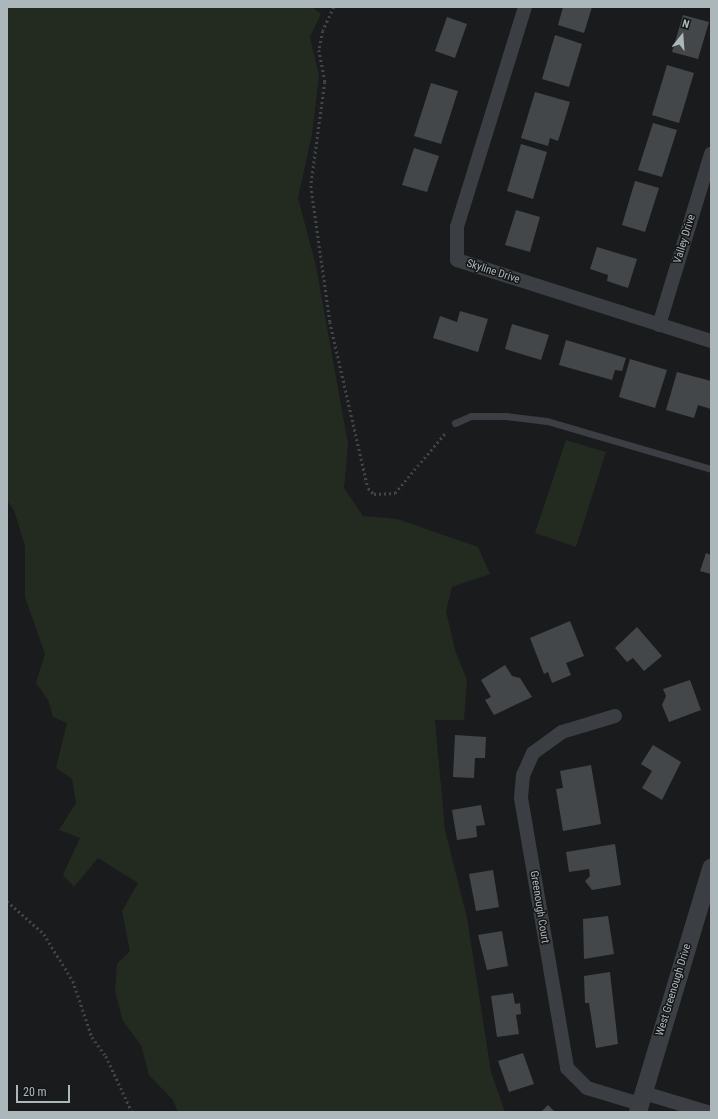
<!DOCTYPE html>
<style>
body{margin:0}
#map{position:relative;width:718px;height:1119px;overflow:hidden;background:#1a1b1c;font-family:"Roboto Condensed",sans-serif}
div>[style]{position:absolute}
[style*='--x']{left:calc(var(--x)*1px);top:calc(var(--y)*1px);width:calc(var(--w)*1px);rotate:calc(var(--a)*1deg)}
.green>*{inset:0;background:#232b21}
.building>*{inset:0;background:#444749}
.path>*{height:2.5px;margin-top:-1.25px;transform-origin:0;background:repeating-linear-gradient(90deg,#404649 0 2px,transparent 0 5px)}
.service>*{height:7px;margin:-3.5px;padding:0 3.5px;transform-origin:3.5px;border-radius:3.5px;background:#3b3e42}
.minor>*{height:14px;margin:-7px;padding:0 7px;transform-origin:7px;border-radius:7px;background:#3b3e42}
.tertiary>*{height:18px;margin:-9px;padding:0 9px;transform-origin:9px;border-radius:9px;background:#3b3e42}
span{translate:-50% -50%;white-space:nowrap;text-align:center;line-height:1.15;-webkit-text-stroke:3px #151617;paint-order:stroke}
.street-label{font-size:11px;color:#acb7bc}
.frame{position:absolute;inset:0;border:8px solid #acb7bc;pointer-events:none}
.north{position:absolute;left:662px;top:16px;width:40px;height:40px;-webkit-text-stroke:3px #151617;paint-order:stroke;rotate:17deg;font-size:11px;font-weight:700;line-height:16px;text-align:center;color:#acb7bc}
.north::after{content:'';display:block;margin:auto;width:14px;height:18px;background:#acb7bc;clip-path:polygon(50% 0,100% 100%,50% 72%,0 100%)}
.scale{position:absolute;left:16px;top:1085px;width:54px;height:18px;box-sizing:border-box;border:2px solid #acb7bc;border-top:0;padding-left:5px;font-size:12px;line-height:14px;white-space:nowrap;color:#acb7bc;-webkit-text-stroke:3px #151617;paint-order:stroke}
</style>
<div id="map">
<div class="green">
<i style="clip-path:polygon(7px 7px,312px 7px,321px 14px,310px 37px,319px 76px,312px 134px,298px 198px,316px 266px,348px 444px,344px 488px,363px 516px,397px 519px,478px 547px,490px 574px,452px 587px,446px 611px,455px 650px,467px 680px,464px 720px,435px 720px,445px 830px,467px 918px,491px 1072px,505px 1112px,178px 1112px,173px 1100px,149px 1075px,141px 1045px,123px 1021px,115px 991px,117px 964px,130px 951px,122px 911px,138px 883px,98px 858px,74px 887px,63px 875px,80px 838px,59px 830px,76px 803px,72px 779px,56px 768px,67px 723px,53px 717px,48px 700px,36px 683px,45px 654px,25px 597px,25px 546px,14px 510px,7px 501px)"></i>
<i style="clip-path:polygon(566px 440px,606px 452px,576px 547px,535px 533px)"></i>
</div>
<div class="building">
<i style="clip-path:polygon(563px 7px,592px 7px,584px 33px,558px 25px)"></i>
<i style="clip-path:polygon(683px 15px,709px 22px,698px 59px,672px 52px)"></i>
<i style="clip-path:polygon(447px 17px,467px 24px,455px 58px,435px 51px)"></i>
<i style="clip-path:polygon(555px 35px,582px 44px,569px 87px,542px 79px)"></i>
<i style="clip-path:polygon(667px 65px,694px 73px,679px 123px,652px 115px)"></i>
<i style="clip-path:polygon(431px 83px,458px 91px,441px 144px,414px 136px)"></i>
<i style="clip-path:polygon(535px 92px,570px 102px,558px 141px,550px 138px,548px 146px,521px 138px)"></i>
<i style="clip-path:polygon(653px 123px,677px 130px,662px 177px,638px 170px)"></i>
<i style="clip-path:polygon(521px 144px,547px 152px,533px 199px,507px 191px)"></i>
<i style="clip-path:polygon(414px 148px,439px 156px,427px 192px,402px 185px)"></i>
<i style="clip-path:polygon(635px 181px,659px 188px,645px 232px,622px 225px)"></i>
<i style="clip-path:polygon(516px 210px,540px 217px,530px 252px,505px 245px)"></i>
<i style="clip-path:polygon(597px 247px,637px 259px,628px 288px,607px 281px,608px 275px,590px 269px)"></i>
<i style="clip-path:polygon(460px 311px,488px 319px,478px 352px,433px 338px,440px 316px,457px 322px)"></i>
<i style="clip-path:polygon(512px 324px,549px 335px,541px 360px,505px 349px)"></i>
<i style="clip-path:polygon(566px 340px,626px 358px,622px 371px,615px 370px,612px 380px,559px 365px)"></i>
<i style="clip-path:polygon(630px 359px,667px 370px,655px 408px,619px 397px)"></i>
<i style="clip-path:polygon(677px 372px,711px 381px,711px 409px,698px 405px,694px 418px,666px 410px)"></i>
<i style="clip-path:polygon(706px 553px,711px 555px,711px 574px,700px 571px)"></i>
<i style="clip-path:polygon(570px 621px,584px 656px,566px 663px,571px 675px,552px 683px,548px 672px,544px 674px,530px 638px)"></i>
<i style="clip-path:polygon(637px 627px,662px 656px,644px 671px,633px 658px,627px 662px,615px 648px)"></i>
<i style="clip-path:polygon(505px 665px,512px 676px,520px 678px,532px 697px,494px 715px,485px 700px,491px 697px,481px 680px)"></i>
<i style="clip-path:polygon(690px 680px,701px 710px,669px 722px,662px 705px,666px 696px,663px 689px)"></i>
<i style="clip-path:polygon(455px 735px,486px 737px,485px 758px,475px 758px,474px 778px,453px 777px)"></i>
<i style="clip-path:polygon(653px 745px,681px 762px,662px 800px,642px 788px,652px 771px,641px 764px)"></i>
<i style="clip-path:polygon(591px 765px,601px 824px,563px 831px,556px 789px,563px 788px,560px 771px)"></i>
<i style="clip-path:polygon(481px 805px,485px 825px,476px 826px,477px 837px,457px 840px,452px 810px)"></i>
<i style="clip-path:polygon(615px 844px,621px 885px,592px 890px,585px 881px,590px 876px,589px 869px,569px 872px,566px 852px)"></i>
<i style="clip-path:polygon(493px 870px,499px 907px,476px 911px,469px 874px)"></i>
<i style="clip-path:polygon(608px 916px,614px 954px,584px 959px,583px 919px)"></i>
<i style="clip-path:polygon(502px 931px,508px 966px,487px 970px,478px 935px)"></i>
<i style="clip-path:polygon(610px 972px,618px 1044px,596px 1048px,589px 1003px,585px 1003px,584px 976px)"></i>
<i style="clip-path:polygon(513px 993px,515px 1004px,520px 1003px,521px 1014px,516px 1015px,519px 1034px,497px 1037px,491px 996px)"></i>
<i style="clip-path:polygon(523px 1053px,534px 1084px,509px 1092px,498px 1061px)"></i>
<i style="clip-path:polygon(548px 1105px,555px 1112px,541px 1112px)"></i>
</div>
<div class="path">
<i style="--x:334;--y:7;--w:26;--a:115"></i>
<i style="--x:323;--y:31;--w:19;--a:102"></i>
<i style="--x:319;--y:50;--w:33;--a:79"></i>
<i style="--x:325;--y:82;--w:105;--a:97.7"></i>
<i style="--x:311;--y:186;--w:137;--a:82"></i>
<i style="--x:330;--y:322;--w:170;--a:77.1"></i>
<i style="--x:368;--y:488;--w:8;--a:45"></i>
<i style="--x:374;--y:494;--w:21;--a:-3"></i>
<i style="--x:395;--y:493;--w:80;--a:-50.1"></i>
<i style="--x:7;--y:901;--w:50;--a:41.7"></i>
<i style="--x:44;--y:934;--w:55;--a:58.3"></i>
<i style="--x:73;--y:981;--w:59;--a:71.3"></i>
<i style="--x:92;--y:1037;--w:24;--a:54"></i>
<i style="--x:106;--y:1056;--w:62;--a:65.1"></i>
</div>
<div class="service">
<i style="--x:455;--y:423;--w:17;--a:-24"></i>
<i style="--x:471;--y:416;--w:35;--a:0"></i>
<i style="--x:506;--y:416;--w:41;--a:7"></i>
<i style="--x:547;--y:421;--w:171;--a:16.3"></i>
</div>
<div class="minor">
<i style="--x:525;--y:7;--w:230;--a:107.2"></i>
<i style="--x:457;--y:227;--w:33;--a:90"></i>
<i style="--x:457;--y:260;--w:267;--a:17.7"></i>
<i style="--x:659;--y:325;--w:179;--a:-73.1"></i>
<i style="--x:615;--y:716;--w:55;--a:163.2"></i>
<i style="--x:562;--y:732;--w:36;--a:144"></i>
<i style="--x:533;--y:753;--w:24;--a:114"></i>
<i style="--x:523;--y:775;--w:23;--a:95"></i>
<i style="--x:521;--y:798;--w:274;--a:80.3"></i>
<i style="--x:567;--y:1068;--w:28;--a:45"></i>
<i style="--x:587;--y:1088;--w:55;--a:16.8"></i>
<i style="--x:644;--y:1093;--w:66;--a:16.8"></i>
</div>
<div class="tertiary">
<i style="--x:638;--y:1112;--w:255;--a:-73.3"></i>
</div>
<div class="street-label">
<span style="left:685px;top:239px;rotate:-73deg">Valley Drive</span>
<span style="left:493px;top:272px;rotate:18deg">Skyline Drive</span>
<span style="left:539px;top:907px;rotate:81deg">Greenough Court</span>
<span style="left:674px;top:990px;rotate:-73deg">West Greenough Drive</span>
</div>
<div class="frame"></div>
<div class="north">N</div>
<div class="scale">20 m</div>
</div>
